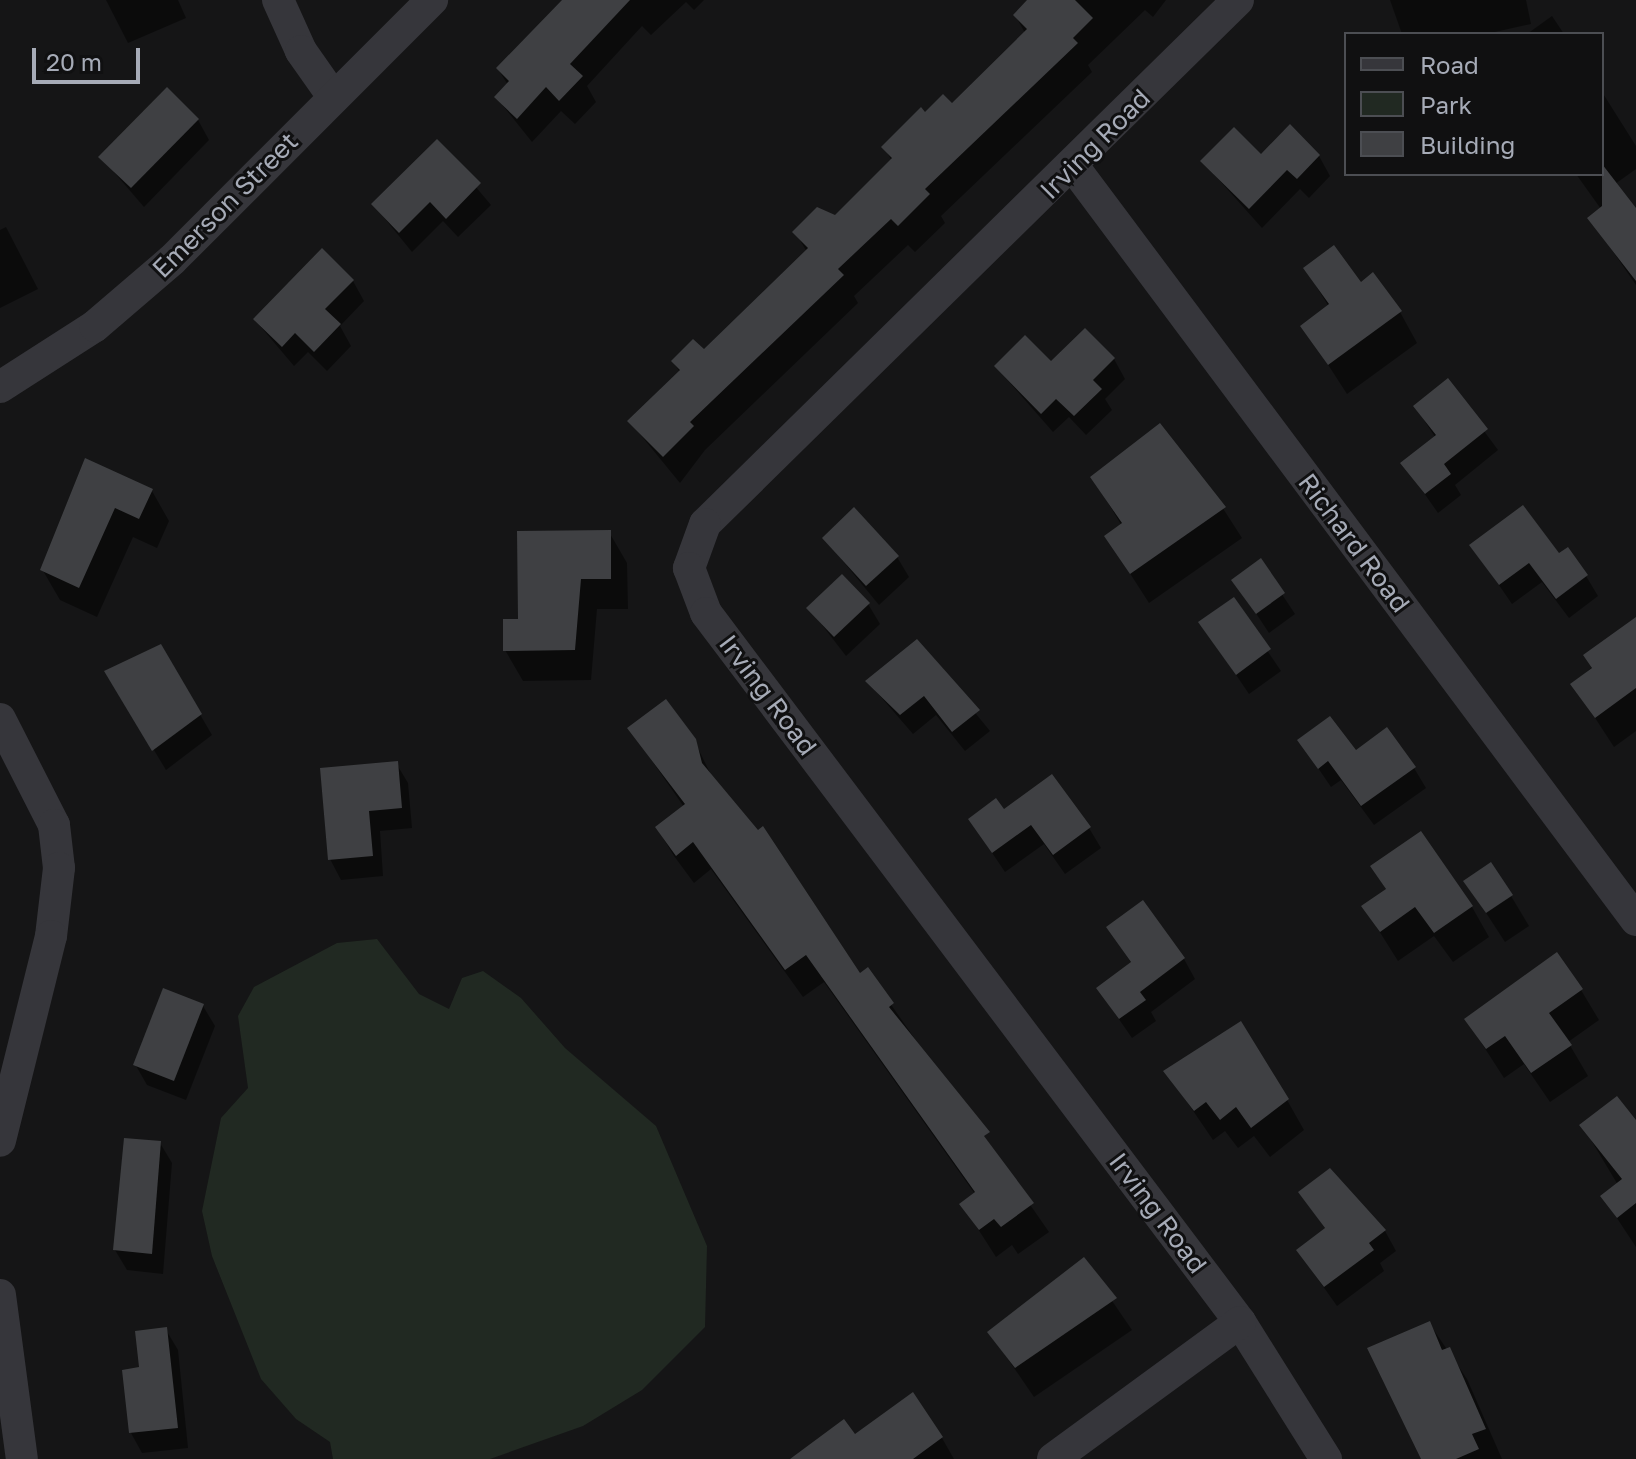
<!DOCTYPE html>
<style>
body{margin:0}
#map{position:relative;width:1636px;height:1459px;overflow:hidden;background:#151516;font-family:"Golos Text",sans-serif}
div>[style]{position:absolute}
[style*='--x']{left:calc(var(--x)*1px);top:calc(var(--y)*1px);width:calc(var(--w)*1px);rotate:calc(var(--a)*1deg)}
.green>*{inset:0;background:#212922}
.shadow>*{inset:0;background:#0007}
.building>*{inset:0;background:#3f4043}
.minor>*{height:32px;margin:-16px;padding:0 16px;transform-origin:16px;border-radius:16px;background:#36363b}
span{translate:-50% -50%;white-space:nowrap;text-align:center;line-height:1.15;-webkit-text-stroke:6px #101011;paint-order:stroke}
.street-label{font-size:26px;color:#a6abb7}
.legend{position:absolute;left:1344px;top:32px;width:260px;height:144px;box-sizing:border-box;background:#101011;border:2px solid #4c4e53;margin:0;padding:10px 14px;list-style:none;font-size:24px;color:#a6abb7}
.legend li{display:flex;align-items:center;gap:16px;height:40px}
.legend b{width:40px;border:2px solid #4c4e53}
.scale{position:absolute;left:32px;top:48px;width:108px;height:36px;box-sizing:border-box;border:4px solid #a6abb7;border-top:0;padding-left:10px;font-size:24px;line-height:28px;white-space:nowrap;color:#a6abb7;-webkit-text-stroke:6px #101011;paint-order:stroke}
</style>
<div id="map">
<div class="green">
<i style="clip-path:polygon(377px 939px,419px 994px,449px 1009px,462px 978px,483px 971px,521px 998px,565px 1048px,656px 1126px,707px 1246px,705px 1327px,642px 1390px,583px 1426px,490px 1459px,333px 1459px,330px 1442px,296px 1419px,261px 1379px,212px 1256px,202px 1211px,221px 1118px,248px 1088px,238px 1016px,254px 987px,337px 943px)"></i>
</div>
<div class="shadow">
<i style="clip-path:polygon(106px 0,178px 0,186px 18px,128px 43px)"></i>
<i style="clip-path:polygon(572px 0,704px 0,694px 10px,686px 2px,651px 35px,642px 26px,587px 86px,596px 102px,575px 124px,561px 111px,532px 142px,496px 97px,508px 85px,498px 69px)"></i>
<i style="clip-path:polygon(1030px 0,1166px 0,1153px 17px,1145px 10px,1088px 65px,1092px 72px,941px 216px,945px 223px,915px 252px,908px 245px,854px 296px,858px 303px,705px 450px,680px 483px,630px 422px,680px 372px,673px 362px,704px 352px,807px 252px,795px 232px,836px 217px,892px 161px,884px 147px,925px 114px,952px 106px,1025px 33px,1015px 15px)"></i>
<i style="clip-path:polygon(1390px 0,1526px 0,1531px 24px,1486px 34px,1402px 34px)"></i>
<i style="clip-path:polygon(1552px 16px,1564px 34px,1527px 34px)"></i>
<i style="clip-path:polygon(1602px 92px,1636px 146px,1636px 169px,1615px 184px,1636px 211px,1636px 285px,1590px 218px,1601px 209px,1576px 174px,1602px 174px)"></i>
<i style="clip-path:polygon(198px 120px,209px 140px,144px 207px,101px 157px)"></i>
<i style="clip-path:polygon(437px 141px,491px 205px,458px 237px,443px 221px,412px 252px,373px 204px)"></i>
<i style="clip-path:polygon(1319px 156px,1330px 176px,1309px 198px,1300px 189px,1262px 228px,1203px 162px)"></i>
<i style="clip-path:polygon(6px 227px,38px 289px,0 308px,0 230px)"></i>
<i style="clip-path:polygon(1305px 268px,1360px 285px,1400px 312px,1417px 343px,1347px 394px,1303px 326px,1329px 307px)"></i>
<i style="clip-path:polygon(353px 281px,364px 301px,340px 326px,351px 346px,327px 371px,308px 352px,294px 366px,255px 320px)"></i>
<i style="clip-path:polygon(1114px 359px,1125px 379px,1105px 399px,1112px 410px,1086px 435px,1069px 417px,1053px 432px,996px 367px)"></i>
<i style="clip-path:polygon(1447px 381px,1498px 450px,1455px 485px,1461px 495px,1438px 513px,1403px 463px,1435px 437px,1415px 406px)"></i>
<i style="clip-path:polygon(86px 460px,152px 491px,169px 521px,157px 548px,133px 537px,97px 617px,60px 600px,42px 569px)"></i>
<i style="clip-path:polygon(1093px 478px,1206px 482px,1242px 538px,1149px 603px,1106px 536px,1122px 526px)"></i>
<i style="clip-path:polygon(609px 532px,627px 563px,628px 609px,597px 609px,591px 680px,523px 681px,505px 650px,520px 621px)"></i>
<i style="clip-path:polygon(824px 538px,897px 557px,909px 577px,879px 605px)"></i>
<i style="clip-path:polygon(1472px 546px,1559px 556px,1586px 576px,1598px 596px,1569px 618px,1542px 582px,1512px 604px)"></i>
<i style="clip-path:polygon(1260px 561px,1295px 614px,1269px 633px,1234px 580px)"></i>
<i style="clip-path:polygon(1233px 600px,1281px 671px,1249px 694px,1201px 623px)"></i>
<i style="clip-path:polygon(868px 604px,880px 624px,846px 656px,809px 608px)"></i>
<i style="clip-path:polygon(1636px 628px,1636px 731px,1614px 747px,1573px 684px)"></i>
<i style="clip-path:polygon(917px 642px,990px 731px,965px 751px,936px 715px,913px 734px,867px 681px)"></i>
<i style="clip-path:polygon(160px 646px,212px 735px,166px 770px,107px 672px)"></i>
<i style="clip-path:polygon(630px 729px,694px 740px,714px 781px,757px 832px,763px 828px,833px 938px,860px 976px,867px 970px,1049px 1232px,1018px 1254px,1012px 1245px,996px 1257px,962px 1204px,975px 1194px,824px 982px,803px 997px,711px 869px,694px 883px,674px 856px,657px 828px,684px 807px)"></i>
<i style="clip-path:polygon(1299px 740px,1414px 768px,1426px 788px,1374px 825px,1341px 780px,1331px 787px)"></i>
<i style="clip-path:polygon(396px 763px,408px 783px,412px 828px,380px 831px,383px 876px,341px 880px,330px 859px)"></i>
<i style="clip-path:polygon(1003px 812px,1089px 828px,1101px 848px,1065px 874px,1044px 844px,1005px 872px,970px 820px)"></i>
<i style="clip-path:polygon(1373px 867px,1472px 907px,1489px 937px,1453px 962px,1434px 936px,1398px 961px,1364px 907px,1387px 891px)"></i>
<i style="clip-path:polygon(1466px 882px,1511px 896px,1529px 926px,1505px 942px)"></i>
<i style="clip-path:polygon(1108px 928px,1184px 959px,1195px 979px,1151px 1012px,1156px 1021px,1132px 1038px,1098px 989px,1132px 964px)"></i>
<i style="clip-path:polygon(1581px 990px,1599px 1020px,1568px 1042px,1588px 1076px,1550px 1102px,1524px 1064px,1504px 1078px,1466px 1019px)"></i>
<i style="clip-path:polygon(203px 1006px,215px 1026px,186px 1100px,147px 1085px,135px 1064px)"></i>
<i style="clip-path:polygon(1166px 1071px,1287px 1100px,1304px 1130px,1270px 1157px,1254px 1136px,1238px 1148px,1225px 1131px,1213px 1140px)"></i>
<i style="clip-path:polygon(1636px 1124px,1636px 1247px,1603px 1197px,1618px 1185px,1582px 1125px)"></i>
<i style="clip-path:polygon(160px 1143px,172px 1163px,163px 1274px,127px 1270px,115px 1250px)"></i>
<i style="clip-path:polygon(1301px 1192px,1385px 1231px,1396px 1251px,1380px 1263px,1384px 1271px,1337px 1306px,1298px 1251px,1326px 1230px)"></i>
<i style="clip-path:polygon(1084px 1260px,1132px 1330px,1034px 1397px,990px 1333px)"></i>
<i style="clip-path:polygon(1429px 1323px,1467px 1379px,1502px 1459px,1422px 1459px)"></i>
<i style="clip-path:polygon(166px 1330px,178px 1350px,188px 1448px,142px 1453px,131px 1433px,141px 1369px)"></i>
<i style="clip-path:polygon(855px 1437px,942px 1438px,954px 1459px,807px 1459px)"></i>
</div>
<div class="building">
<i style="clip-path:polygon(562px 0,630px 0,570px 64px,583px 76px,559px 101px,546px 87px,517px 119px,494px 97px,509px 81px,496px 68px)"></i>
<i style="clip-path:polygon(1027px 0,1075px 0,1093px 18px,1073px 38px,1078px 43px,925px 189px,930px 194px,898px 226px,891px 219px,838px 269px,844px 275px,690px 422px,694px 426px,663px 457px,627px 421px,680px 370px,671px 361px,693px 339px,704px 349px,808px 248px,792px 232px,817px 207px,835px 215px,892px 158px,881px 147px,921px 107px,925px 112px,943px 94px,952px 103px,1027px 29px,1013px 15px)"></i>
<i style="clip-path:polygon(167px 87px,199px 119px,131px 188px,98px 157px)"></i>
<i style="clip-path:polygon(1290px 124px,1320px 155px,1297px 179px,1287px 170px,1249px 209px,1200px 161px,1234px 127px,1261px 154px)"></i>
<i style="clip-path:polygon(437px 139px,481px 183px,446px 219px,430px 202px,399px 233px,371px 204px)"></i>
<i style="clip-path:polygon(1602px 164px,1636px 208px,1636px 281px,1587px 218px,1602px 206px)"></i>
<i style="clip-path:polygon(1334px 245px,1361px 282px,1373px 272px,1402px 311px,1328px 365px,1300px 326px,1329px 304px,1303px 268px)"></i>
<i style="clip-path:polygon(322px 248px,354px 280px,325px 309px,341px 324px,314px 352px,295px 333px,282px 347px,253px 319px)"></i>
<i style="clip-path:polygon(1085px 328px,1115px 358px,1093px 380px,1102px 389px,1074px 416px,1056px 399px,1041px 414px,994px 366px,1025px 335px,1051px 361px)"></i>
<i style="clip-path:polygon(1448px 378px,1488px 429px,1444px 464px,1451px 474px,1425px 494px,1400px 463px,1436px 435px,1413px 406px)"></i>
<i style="clip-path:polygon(1160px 423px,1226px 507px,1130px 574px,1104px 536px,1122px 523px,1090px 477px)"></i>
<i style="clip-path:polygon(85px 458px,153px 489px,139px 519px,115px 508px,79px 588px,40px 570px)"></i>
<i style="clip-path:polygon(1523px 505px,1559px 553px,1568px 547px,1588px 575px,1556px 599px,1529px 563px,1499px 585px,1469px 545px)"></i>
<i style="clip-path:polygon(854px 507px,899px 556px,866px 586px,822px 538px)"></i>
<i style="clip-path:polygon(611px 530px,611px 579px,581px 579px,575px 650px,503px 651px,503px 619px,518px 619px,517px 531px)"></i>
<i style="clip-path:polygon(1261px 558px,1285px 593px,1256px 614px,1231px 580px)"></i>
<i style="clip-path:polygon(842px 574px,870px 603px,834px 637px,806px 608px)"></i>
<i style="clip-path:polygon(1234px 597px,1271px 649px,1236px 675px,1198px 622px)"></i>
<i style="clip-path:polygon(1636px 617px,1636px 688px,1595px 718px,1570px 684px,1592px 668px,1583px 655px)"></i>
<i style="clip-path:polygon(917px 639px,980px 710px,952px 732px,924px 696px,900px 715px,865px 681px)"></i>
<i style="clip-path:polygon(161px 644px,202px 714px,152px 751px,104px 671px)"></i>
<i style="clip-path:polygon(666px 699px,696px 739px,702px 763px,758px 830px,763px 826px,860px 973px,868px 967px,894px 1003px,889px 1007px,990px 1132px,984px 1136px,1034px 1203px,1001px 1227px,994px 1219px,979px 1230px,959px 1204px,975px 1192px,806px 955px,785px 970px,693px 842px,676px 856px,655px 827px,685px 804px,627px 728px)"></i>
<i style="clip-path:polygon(1330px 716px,1356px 750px,1387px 727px,1416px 767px,1361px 806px,1328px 761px,1318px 769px,1297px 740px)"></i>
<i style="clip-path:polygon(398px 761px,402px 808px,369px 811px,373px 856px,328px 860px,320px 768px)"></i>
<i style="clip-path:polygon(1052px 774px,1091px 827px,1053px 855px,1031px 825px,992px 853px,968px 819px,996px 798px,1004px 809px)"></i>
<i style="clip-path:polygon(1421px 831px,1473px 906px,1434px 933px,1415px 907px,1380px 932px,1361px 906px,1386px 889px,1370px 866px)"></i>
<i style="clip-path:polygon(1491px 862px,1513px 895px,1486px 913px,1463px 881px)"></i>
<i style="clip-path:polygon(1143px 900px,1185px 958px,1140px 992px,1146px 1000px,1119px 1019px,1096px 988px,1131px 962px,1106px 927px)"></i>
<i style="clip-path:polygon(1557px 952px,1583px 989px,1549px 1013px,1572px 1045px,1531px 1073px,1505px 1036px,1486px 1049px,1464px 1019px)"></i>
<i style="clip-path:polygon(163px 988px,204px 1004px,174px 1081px,133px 1065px)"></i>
<i style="clip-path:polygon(1241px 1021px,1289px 1099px,1251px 1128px,1236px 1107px,1220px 1120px,1206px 1102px,1194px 1111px,1163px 1071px)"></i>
<i style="clip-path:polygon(1617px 1096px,1636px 1120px,1636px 1203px,1617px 1218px,1600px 1196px,1622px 1179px,1579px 1125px)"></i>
<i style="clip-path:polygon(124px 1138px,161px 1141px,152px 1254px,113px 1250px)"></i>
<i style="clip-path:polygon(1330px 1168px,1386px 1230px,1369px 1243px,1374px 1250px,1324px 1287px,1296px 1250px,1325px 1228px,1298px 1192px)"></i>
<i style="clip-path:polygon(1084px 1257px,1117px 1298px,1015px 1368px,987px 1332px)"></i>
<i style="clip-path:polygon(1430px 1321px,1442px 1350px,1450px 1347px,1486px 1429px,1472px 1434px,1479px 1449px,1456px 1459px,1421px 1459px,1367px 1348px)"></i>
<i style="clip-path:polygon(167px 1327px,178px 1428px,129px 1433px,122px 1370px,139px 1367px,135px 1331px)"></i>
<i style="clip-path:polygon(913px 1392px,943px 1437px,913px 1459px,790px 1459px,844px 1419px,855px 1434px)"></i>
</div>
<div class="minor">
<i style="--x:278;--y:0;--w:56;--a:65.7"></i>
<i style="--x:301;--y:51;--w:57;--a:54.9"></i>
<i style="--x:1238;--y:0;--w:747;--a:135.49"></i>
<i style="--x:705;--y:524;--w:47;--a:110"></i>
<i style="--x:689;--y:568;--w:48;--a:69.3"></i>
<i style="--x:706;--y:613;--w:888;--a:53.01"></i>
<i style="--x:1240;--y:1322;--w:162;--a:57.9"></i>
<i style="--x:1073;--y:166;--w:941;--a:53.25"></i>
<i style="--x:0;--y:387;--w:113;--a:-32.7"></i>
<i style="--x:95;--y:326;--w:101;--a:-40.6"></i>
<i style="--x:172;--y:260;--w:368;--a:-45"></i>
<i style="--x:0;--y:719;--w:119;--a:63"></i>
<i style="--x:54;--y:825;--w:43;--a:83.4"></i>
<i style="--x:59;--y:868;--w:68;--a:96.7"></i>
<i style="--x:51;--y:936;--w:211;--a:104"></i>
<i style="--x:0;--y:1295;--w:165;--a:82.4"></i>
<i style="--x:1053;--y:1459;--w:232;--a:-36.2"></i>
</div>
<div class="street-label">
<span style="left:1095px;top:144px;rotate:-45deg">Irving Road</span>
<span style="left:225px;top:205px;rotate:-45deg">Emerson Street</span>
<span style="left:1354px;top:543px;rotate:53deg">Richard Road</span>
<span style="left:768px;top:695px;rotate:53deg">Irving Road</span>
<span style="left:1158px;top:1213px;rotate:53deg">Irving Road</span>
</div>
<ul class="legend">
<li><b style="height:10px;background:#36363b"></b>Road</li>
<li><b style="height:22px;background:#212922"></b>Park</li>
<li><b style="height:22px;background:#3f4043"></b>Building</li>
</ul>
<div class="scale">20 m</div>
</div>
